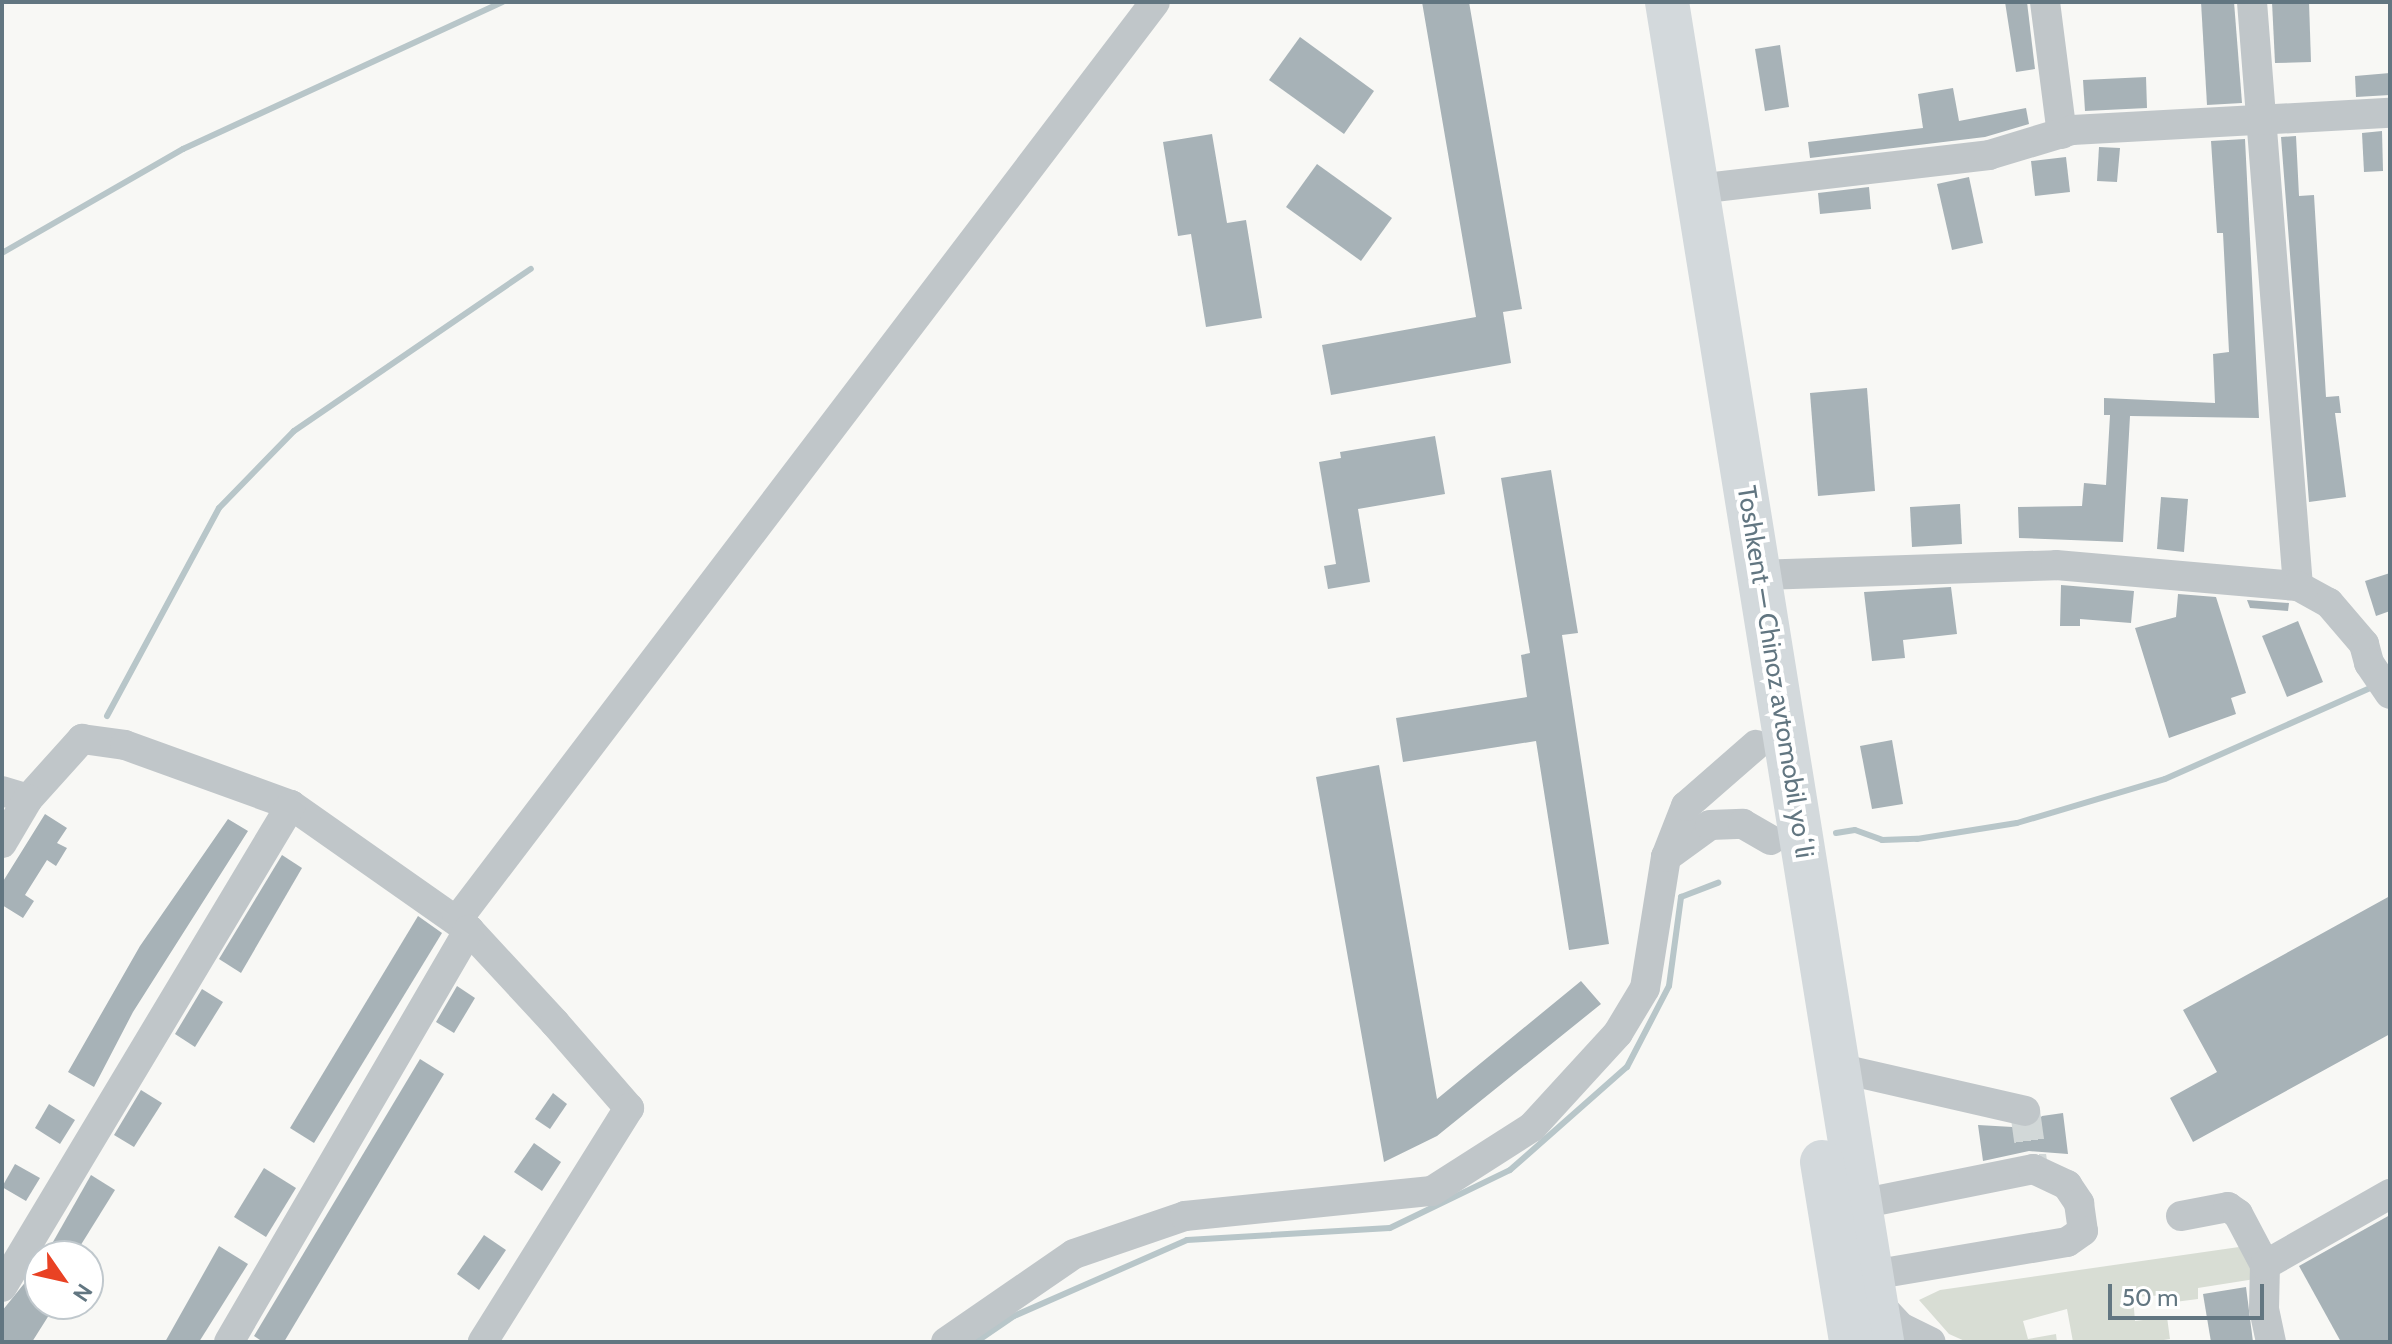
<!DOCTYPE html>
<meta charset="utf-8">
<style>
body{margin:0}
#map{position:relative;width:2392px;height:1344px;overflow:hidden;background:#f8f8f5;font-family:Cabin,sans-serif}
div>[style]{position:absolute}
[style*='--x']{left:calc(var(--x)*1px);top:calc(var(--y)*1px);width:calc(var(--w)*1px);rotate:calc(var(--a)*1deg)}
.green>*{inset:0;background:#d8ddd4}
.stream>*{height:6px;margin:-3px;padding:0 3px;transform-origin:3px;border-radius:3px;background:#b8c6c9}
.building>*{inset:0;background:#a7b2b7}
.minor-tunnel>*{height:30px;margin-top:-15px;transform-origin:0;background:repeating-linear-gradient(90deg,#d2d8d8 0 30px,transparent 0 45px)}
.minor>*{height:30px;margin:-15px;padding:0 15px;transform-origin:15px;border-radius:15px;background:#c0c6c9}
.highway>*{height:44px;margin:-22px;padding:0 22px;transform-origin:22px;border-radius:22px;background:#d3d9dc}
span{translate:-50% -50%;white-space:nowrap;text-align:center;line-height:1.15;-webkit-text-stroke:8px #fff;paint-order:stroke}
.street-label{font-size:26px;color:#627681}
.frame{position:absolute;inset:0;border:4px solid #627681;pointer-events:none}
.north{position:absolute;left:24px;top:1240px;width:80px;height:80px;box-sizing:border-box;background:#fff;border:2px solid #c0c8cd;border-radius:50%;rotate:124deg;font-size:22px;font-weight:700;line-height:32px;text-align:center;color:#627681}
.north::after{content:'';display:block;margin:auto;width:28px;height:36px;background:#e94224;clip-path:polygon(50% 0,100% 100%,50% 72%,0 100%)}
.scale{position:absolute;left:2108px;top:1284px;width:156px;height:36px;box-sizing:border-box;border:4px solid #627681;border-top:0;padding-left:10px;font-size:24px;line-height:28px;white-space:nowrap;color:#627681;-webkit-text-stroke:6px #fff;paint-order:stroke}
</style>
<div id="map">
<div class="green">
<i style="clip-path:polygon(2246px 1246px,2255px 1279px,2198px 1288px,2198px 1299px,2167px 1303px,2166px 1295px,2133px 1297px,2135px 1321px,2167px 1317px,2170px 1339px,2151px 1342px,2073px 1342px,2067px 1309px,2023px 1321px,2028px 1339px,2056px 1334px,2057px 1342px,1967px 1342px,1949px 1334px,1919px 1300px,1940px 1290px)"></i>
</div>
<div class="stream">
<i style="--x:2;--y:253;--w:209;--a:-29.9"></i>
<i style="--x:183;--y:149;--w:351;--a:-24.7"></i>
<i style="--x:107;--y:716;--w:236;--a:-61.7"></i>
<i style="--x:219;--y:508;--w:107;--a:-45.8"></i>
<i style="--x:294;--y:431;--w:287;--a:-34.4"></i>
<i style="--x:1836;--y:833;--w:19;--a:-9"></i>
<i style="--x:1855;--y:830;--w:29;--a:20"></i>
<i style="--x:1882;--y:840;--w:35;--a:-2"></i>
<i style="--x:1917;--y:839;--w:101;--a:-9.1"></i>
<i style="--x:2017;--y:823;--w:154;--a:-16.6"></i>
<i style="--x:2165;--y:779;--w:230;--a:-23.9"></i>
<i style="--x:976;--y:1342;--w:46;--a:-34.4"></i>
<i style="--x:1014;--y:1316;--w:189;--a:-23.7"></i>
<i style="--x:1187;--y:1240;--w:203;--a:-3.4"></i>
<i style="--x:1390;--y:1228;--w:133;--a:-25.8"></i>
<i style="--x:1510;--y:1170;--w:156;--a:-41.4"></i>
<i style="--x:1627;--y:1067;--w:91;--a:-62.6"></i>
<i style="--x:1669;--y:986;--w:90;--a:-82.3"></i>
<i style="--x:1681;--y:897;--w:40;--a:-21"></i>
</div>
<div class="building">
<i style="clip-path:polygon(1422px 2px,1469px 2px,1522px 309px,1503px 312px,1511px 363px,1331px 395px,1322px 345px,1476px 317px)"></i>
<i style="clip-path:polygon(2005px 2px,2027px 2px,2035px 69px,2016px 72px)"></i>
<i style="clip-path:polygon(2201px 2px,2234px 2px,2242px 103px,2207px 105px)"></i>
<i style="clip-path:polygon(2272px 2px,2309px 2px,2311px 62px,2275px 63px)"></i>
<i style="clip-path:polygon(1300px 37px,1374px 91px,1344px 134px,1269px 80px)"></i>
<i style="clip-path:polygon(1780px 45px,1789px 107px,1765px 111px,1755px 49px)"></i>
<i style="clip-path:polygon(2390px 73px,2390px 95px,2356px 97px,2355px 76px)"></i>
<i style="clip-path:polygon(2146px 77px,2147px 108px,2085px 111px,2083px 80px)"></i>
<i style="clip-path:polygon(1953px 88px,1959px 121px,2026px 108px,2029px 124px,1985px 137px,1810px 158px,1808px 142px,1923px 128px,1918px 94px)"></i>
<i style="clip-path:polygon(2382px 131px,2383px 171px,2364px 172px,2362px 133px)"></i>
<i style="clip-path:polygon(1212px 134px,1227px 223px,1246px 220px,1262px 318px,1206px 327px,1191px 234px,1178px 236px,1163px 142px)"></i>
<i style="clip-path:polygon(2296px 136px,2299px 196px,2314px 195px,2326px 397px,2339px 396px,2341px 413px,2335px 413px,2346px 497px,2309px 502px,2281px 137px)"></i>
<i style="clip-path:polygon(2245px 139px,2259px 418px,2130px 416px,2123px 542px,2019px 538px,2018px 507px,2082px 506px,2084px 483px,2106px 485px,2110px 415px,2104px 415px,2104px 398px,2215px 403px,2213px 354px,2229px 352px,2223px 233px,2217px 233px,2211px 141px)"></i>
<i style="clip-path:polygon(2099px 147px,2120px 148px,2117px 182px,2097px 181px)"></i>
<i style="clip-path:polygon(2066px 157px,2070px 192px,2035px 196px,2031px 161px)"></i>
<i style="clip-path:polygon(1317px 164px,1392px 218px,1361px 261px,1286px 207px)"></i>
<i style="clip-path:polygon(1969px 177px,1983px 243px,1952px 250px,1937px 184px)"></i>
<i style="clip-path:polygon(1869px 187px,1871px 209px,1820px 214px,1818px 193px)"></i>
<i style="clip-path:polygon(1867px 388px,1875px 491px,1818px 496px,1810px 393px)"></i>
<i style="clip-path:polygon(1435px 436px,1445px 494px,1358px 509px,1370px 582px,1328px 589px,1324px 566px,1336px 564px,1319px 462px,1341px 458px,1340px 452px)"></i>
<i style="clip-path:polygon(1551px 470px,1578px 633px,1562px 635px,1609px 944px,1569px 950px,1536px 741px,1403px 762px,1396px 718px,1527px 697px,1521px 655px,1530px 653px,1501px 478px)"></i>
<i style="clip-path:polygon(2161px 497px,2188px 499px,2184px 552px,2157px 549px)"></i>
<i style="clip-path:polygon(1960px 504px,1962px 544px,1912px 547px,1910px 507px)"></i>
<i style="clip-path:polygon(2390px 573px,2390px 611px,2376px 616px,2365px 581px)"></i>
<i style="clip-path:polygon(2061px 585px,2134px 591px,2131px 623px,2080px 619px,2080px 626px,2060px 626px)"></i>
<i style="clip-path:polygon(1951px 587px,1957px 634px,1903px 640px,1905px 658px,1872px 661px,1864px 592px)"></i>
<i style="clip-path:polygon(2178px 594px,2216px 597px,2246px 693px,2231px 698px,2236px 714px,2169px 738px,2135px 628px,2176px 617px)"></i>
<i style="clip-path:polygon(2247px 600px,2289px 603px,2288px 611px,2250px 608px)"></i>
<i style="clip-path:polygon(2298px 621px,2323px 682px,2287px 697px,2262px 636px)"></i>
<i style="clip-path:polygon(1892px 740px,1903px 804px,1872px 809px,1860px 746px)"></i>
<i style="clip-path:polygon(1379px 765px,1437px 1099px,1581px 981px,1601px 1004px,1437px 1136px,1384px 1162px,1316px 777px)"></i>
<i style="clip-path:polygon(45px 814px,67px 828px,57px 843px,67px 848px,56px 866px,47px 860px,25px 895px,34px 901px,23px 918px,2px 905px,2px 883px)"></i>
<i style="clip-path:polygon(228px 819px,248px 831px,133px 1012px,94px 1087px,68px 1072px,140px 946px)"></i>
<i style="clip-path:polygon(282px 855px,302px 868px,241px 973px,219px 959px)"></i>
<i style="clip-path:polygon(2390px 896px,2390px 1034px,2193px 1142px,2170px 1098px,2217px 1072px,2183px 1010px)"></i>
<i style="clip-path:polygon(418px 916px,442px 933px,314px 1143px,290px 1128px)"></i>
<i style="clip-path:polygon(457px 986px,475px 998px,454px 1033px,436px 1022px)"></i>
<i style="clip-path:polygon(202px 989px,223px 1002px,195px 1047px,175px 1034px)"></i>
<i style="clip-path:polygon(420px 1059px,444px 1074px,284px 1342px,263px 1342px,254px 1336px)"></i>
<i style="clip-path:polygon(141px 1090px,162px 1103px,134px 1147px,114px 1135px)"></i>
<i style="clip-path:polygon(553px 1093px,567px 1104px,550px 1129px,535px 1119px)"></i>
<i style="clip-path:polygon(49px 1104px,75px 1120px,60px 1144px,35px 1128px)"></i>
<i style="clip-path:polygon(2063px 1113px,2068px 1154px,2029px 1151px,1983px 1161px,1978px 1125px,2030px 1128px,2042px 1116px)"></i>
<i style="clip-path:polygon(534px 1143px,561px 1162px,542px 1191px,514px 1172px)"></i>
<i style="clip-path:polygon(15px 1164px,40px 1178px,26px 1201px,2px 1187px)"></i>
<i style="clip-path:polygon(264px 1168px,296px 1188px,266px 1237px,234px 1217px)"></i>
<i style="clip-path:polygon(91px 1175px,115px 1190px,74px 1256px,45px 1256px)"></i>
<i style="clip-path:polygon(2390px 1215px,2390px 1342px,2341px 1342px,2299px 1266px)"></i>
<i style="clip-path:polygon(484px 1235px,506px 1250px,479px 1290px,457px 1274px)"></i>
<i style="clip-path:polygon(219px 1246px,248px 1264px,199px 1342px,165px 1342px)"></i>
<i style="clip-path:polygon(40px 1264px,40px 1304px,56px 1304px,32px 1342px,2px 1342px,2px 1311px)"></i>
<i style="clip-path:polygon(2246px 1287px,2253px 1342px,2211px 1342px,2203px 1294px)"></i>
</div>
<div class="minor-tunnel">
<i style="--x:2025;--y:1111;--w:59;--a:82.1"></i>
</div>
<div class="minor">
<i style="--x:2045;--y:2;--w:133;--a:82.7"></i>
<i style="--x:2252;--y:2;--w:586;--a:85.5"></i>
<i style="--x:1697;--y:189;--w:294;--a:-6.6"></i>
<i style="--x:1989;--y:155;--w:87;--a:-16.8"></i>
<i style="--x:2072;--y:130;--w:318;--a:-3.1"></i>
<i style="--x:1759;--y:575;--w:297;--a:-1.9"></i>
<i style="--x:2056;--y:565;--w:243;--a:5"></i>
<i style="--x:2298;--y:586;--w:35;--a:29"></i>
<i style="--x:2329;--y:603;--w:54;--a:49.5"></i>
<i style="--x:2364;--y:644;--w:20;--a:75"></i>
<i style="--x:2369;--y:663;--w:37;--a:56"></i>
<i style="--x:2;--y:791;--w:27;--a:17"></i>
<i style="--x:28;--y:799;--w:81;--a:-48"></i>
<i style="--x:82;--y:739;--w:43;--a:7.9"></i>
<i style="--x:125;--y:745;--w:177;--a:19.9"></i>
<i style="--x:291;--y:805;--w:218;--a:35.1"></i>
<i style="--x:469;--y:930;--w:127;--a:47.2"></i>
<i style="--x:555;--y:1023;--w:113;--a:49"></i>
<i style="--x:629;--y:1108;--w:276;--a:122"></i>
<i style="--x:2;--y:843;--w:51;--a:-59.4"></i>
<i style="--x:1666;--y:857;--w:54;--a:-36"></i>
<i style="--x:1710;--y:825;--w:33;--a:-2"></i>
<i style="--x:1743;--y:824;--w:32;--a:30"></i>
<i style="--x:457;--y:920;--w:1153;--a:-52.75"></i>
<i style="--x:1838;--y:1068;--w:192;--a:12.9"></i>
<i style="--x:1860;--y:1204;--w:177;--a:-11.4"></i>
<i style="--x:2033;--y:1169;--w:38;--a:25"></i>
<i style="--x:2067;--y:1185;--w:22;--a:56"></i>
<i style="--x:2079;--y:1203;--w:28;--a:82"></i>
<i style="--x:2083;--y:1231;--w:19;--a:145"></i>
<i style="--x:2067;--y:1242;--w:198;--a:170.4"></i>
<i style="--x:2181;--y:1216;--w:48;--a:-10.8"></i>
<i style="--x:2228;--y:1207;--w:12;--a:35"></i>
<i style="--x:2238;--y:1214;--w:58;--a:62.1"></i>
<i style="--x:2;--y:1287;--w:562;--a:-59.05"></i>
<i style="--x:1875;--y:1300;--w:37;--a:47"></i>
<i style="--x:1900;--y:1327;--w:34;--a:26"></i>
<i style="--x:229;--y:1342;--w:477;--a:-59.8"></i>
<i style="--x:946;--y:1342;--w:155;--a:-34.5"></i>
<i style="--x:1074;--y:1254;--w:117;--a:-18.9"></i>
<i style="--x:1185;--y:1216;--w:248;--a:-5.8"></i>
<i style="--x:1432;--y:1191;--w:119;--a:-32.6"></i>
<i style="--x:1532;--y:1127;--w:127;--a:-47.5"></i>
<i style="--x:1618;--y:1033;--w:52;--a:-59"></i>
<i style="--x:1645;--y:988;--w:133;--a:-80.9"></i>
<i style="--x:1666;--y:857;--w:55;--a:-68.6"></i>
<i style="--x:1686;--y:806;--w:93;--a:-41.1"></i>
<i style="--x:2271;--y:1342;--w:34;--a:-102"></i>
<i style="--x:2264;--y:1309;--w:44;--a:-88.7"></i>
<i style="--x:2265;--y:1265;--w:144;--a:-29.6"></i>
</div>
<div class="highway">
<i style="--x:1667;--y:2;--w:1357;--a:80.88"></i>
<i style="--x:1822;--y:1162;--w:182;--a:80.8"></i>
</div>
<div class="street-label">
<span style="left:1775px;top:672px;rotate:81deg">Toshkent — Chinoz avtomobil yoʻli</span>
</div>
<div class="frame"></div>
<div class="north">N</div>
<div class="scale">50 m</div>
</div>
